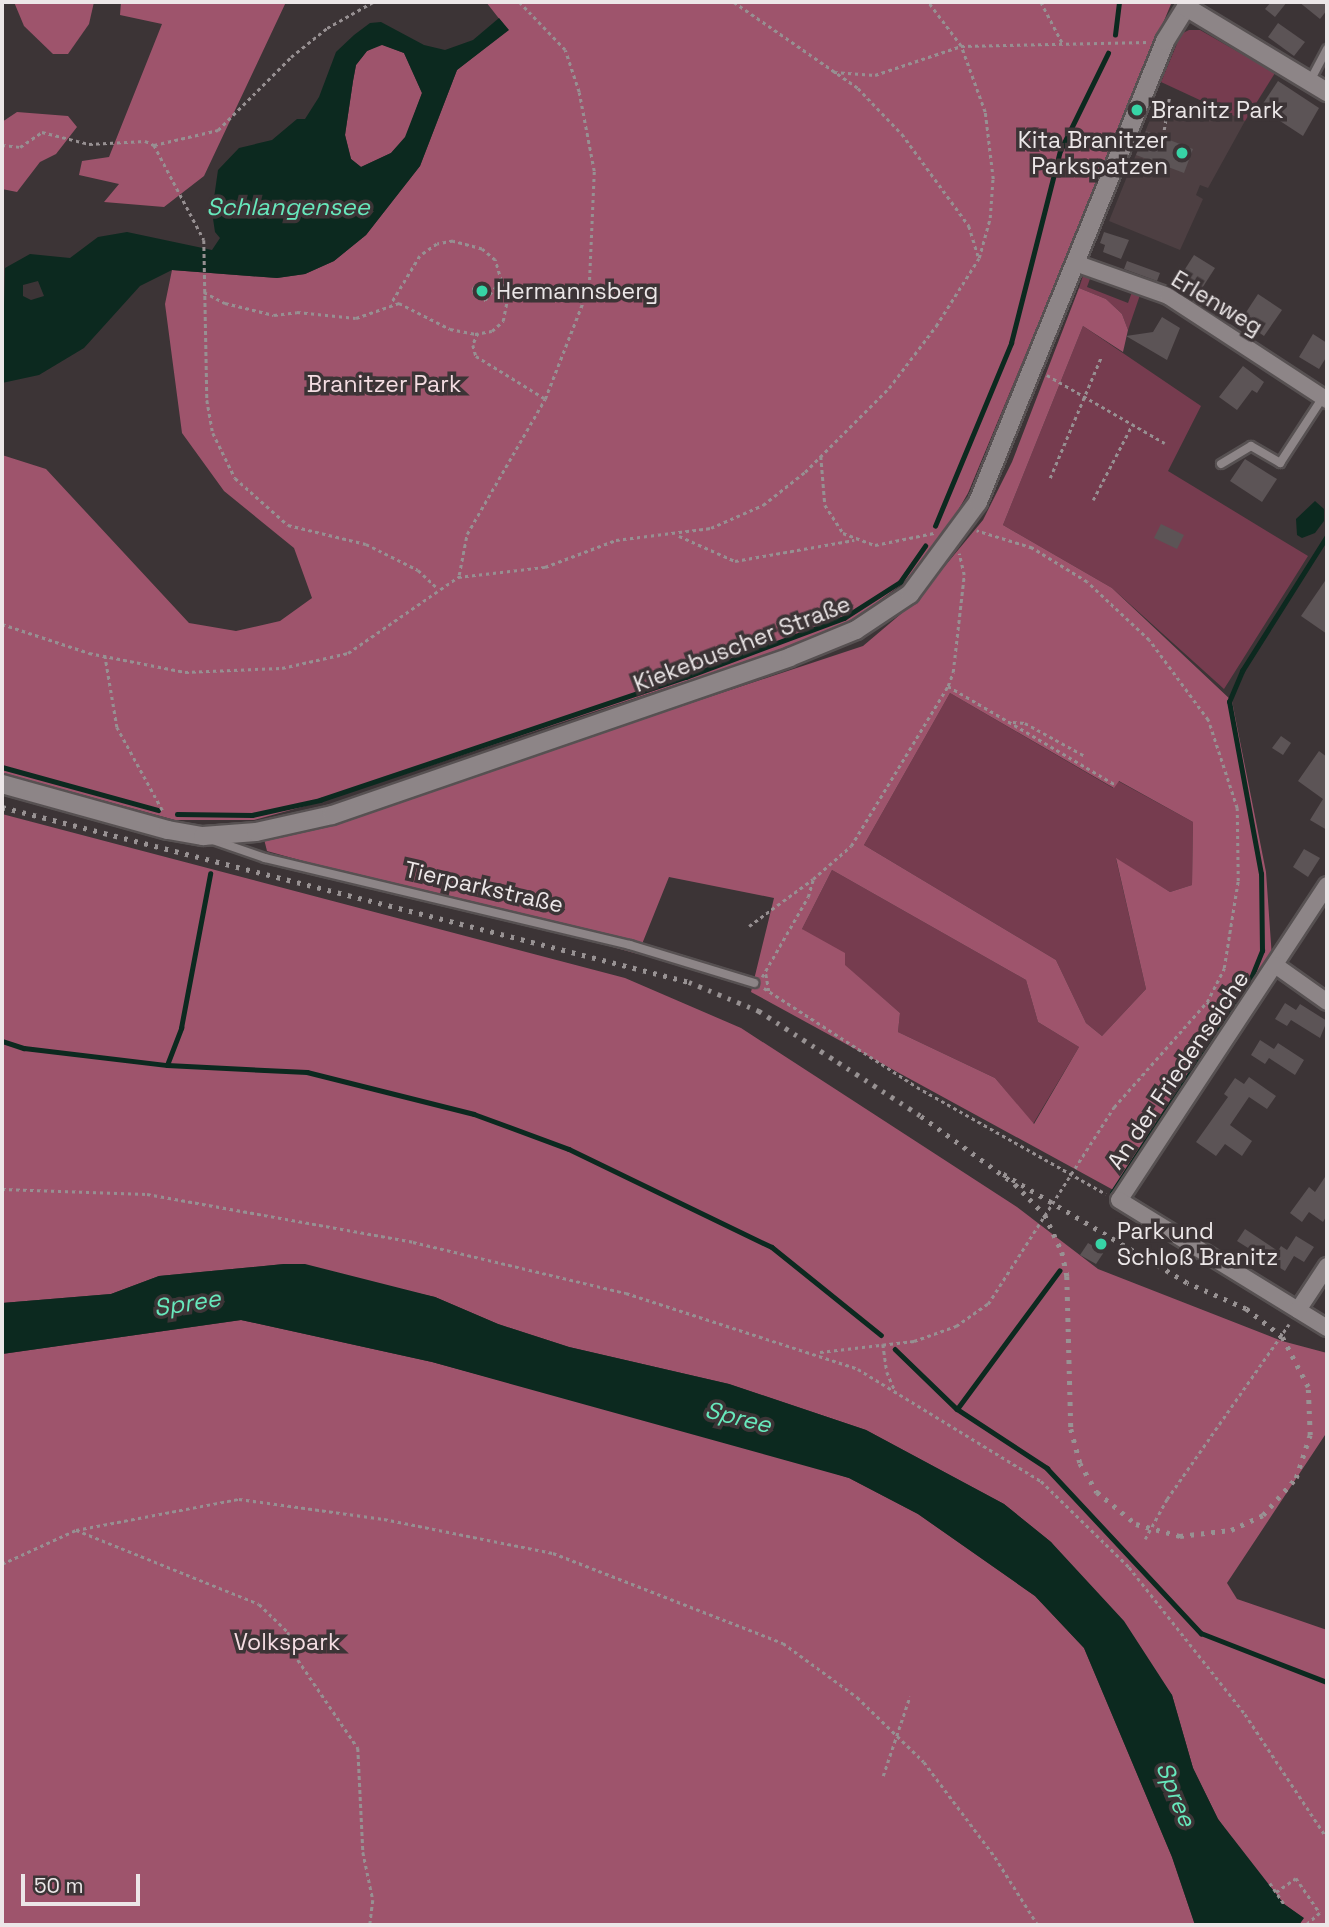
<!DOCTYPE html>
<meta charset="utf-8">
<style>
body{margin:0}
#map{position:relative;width:1329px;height:1927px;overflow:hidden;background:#3c3436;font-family:"Space Grotesk",sans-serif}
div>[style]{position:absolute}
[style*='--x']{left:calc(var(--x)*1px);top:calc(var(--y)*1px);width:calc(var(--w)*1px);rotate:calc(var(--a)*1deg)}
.built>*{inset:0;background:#4d3f42}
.green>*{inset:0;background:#763c4f}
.forest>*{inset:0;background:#9e546c}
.water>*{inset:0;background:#0c291f}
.stream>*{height:4.5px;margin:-2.25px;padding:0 2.25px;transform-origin:2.25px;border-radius:2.25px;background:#0c291f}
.building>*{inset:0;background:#5c5456}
.path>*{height:2.5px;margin-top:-1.25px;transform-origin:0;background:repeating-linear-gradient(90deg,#979092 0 3.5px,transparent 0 7px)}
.path>.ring{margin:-1.25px;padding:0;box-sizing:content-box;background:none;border:2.5px solid #979092;border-radius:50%}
.roads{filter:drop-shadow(2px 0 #575152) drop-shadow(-2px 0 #575152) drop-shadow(0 2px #575152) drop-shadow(0 -2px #575152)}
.lane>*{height:8px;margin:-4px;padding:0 4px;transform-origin:4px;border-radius:4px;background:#8d8587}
.street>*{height:16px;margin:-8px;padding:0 8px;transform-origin:8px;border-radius:8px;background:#8d8587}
.secondary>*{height:18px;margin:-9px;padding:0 9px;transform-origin:9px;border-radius:9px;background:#8d8587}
.rail>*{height:4.5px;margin-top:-2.25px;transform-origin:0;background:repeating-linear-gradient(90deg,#989293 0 3.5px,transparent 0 10.5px)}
.dots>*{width:19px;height:19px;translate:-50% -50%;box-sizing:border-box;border:4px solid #3c3436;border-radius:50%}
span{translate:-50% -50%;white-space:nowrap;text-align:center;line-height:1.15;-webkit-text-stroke:7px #3c3436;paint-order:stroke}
.poi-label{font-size:23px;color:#ece7e8}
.left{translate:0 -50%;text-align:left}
.right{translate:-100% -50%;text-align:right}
.street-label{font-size:23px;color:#ece7e8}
.park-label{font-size:23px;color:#f4dde2}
.water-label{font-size:24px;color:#67e8bc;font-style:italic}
.frame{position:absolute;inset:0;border:4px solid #ece7e8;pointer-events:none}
.scale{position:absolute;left:21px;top:1874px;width:119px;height:32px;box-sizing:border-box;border:4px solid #ece7e8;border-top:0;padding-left:9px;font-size:21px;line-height:24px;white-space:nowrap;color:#ece7e8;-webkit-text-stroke:5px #3c3436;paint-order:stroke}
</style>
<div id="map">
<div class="built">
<i style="clip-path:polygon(1158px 100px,1203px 120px,1211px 103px,1245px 121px,1208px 188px,1200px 185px,1196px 195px,1203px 199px,1180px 250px,1109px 221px)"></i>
</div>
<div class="green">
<i style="clip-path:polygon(1189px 30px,1200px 30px,1275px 73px,1245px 121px,1161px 82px,1181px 34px)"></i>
<i style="clip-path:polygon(1084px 273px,1091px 276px,1087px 287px,1128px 303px,1132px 292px,1140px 295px,1128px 330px,1122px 314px,1106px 299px,1079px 288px)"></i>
<i style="clip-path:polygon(1083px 326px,1201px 406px,1168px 471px,1308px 556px,1224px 689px,1112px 588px,1003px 525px)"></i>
<i style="clip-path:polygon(950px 693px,1113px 788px,1118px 781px,1193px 822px,1192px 885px,1170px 892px,1116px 859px,1146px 989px,1102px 1036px,1086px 1023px,1056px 960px,864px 845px)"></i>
<i style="clip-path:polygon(832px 870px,1026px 980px,1038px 1022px,1079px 1047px,1033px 1124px,995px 1078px,898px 1032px,900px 1013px,802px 929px)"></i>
</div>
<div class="forest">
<i style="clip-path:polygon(14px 2px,94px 2px,89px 24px,68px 54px,53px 54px,24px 26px)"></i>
<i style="clip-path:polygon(121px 2px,286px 2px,204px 176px,164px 207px,104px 202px,119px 184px,79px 175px,82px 161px,109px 157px,162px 24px,120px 15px)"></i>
<i style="clip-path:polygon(486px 2px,1171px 4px,968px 493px,941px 540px,902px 584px,850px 622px,769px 654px,320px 802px,254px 820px,175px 820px,2px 773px,2px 455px,46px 469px,189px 623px,236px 631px,280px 621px,312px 598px,294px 548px,224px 491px,182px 433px,165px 304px,172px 270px,277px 278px,305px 274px,334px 261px,366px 235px,420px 166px,457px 70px,508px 30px)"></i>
<i style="clip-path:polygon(381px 44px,404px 53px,422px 93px,406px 137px,391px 153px,361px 167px,351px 159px,345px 135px,353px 81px,356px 65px,367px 51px)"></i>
<i style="clip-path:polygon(17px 112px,68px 116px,77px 127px,56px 154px,40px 162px,17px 192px,2px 189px,2px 122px)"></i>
<i style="clip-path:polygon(evenodd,1079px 288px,1106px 299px,1122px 314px,1128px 330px,1123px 352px,1083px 326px,1003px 525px,1112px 588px,1232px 701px,1266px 872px,1272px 958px,1117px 1192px,751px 992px,774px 898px,669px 877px,638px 954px,267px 851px,264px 839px,317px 827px,863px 646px,915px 602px,983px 520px,1012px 462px,1079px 288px,950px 693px,1114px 788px,1119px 781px,1193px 822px,1192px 885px,1170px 892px,1116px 858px,1146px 989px,1102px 1036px,1086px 1023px,1056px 960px,864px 845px,950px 693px,1079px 288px,832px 870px,1026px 980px,1038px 1022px,1079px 1047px,1034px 1124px,995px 1078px,898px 1032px,900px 1013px,845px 965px,845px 953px,802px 929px,832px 870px)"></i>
<i style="clip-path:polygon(2px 814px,625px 978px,741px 1028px,1017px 1207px,1098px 1269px,1282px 1341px,1327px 1353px,1327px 1432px,1227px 1583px,1237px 1599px,1327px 1630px,1327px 1925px,1299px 1925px,1303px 1918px,1284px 1904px,1238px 1848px,1218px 1819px,1193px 1768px,1172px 1695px,1051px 1542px,1004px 1504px,866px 1430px,729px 1384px,569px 1347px,498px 1324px,435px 1297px,284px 1264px,159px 1276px,111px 1294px,2px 1303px)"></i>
<i style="clip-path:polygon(241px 1320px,432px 1362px,785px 1457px,849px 1478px,918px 1514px,1035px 1596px,1084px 1648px,1172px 1857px,1195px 1925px,2px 1925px,2px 1354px)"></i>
</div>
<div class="water">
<i style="clip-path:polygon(evenodd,499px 18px,509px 30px,457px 70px,420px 166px,366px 235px,334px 261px,305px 274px,277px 278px,172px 270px,140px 286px,84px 348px,39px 375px,2px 383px,5px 268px,30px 254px,70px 258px,98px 237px,127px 232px,212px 250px,220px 238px,215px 232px,212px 212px,218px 170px,239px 148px,272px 140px,297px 119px,305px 119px,319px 97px,336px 52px,354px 35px,370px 23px,381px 22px,424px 45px,445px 50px,473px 40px,499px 18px,382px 45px,404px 53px,422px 93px,405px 137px,391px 153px,361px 167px,351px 159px,345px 135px,353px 81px,356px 65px,367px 51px,382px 45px,499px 18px,38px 281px,44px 296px,31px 300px,23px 296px,23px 285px,38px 281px)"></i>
<i style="clip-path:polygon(1315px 501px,1324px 509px,1324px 521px,1315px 533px,1302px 538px,1297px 535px,1296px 519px)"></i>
<i style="clip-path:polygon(284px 1264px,305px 1264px,435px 1297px,498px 1324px,569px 1347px,729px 1384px,866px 1430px,1004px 1504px,1051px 1542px,1124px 1621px,1172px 1695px,1193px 1768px,1218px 1819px,1284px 1904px,1304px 1918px,1299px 1925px,1195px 1925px,1172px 1857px,1084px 1648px,1035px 1596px,918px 1514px,849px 1478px,432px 1362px,241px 1320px,2px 1354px,2px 1303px,111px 1294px,159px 1276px)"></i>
</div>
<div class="stream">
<i style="--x:1115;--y:35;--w:33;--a:-83"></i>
<i style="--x:935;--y:526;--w:198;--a:-67.4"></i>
<i style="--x:1011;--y:343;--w:198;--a:-75.7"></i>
<i style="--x:1060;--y:151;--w:109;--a:-63.9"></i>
<i style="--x:2;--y:767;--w:162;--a:15.4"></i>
<i style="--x:177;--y:814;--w:75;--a:0.8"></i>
<i style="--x:252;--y:815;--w:70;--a:-12.4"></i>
<i style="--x:320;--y:800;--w:386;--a:-18.6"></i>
<i style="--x:686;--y:677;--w:169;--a:-20.5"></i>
<i style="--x:844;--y:618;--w:67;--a:-32.7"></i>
<i style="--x:900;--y:582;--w:44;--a:-55.2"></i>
<i style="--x:2;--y:1041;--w:23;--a:18"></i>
<i style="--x:24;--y:1048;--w:144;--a:6.8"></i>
<i style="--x:167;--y:1065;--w:140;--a:2.9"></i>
<i style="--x:307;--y:1072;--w:172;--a:14.1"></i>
<i style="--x:474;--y:1114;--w:101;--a:20.2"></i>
<i style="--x:569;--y:1149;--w:225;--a:25.8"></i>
<i style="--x:772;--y:1247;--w:140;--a:38.9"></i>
<i style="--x:167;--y:1065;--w:40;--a:-69"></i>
<i style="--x:181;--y:1028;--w:157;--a:-79.3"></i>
<i style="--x:1112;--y:1193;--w:251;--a:-56.9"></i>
<i style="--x:1249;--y:983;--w:35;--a:-68"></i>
<i style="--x:1262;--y:951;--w:77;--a:-90.7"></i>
<i style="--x:1261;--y:874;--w:175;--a:-100.5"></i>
<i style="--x:1229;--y:702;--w:34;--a:-67"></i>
<i style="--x:1242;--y:671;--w:160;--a:-57.8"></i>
<i style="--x:895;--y:1349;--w:86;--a:44.1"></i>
<i style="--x:957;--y:1409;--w:108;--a:33.2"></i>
<i style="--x:1047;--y:1468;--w:226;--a:47"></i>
<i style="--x:1201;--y:1633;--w:135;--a:21.3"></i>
<i style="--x:957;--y:1409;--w:172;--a:-53.5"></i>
</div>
<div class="building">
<i style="clip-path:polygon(1271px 2px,1287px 2px,1275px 17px,1265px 9px)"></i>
<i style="clip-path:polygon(1299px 2px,1327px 2px,1327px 10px,1320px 19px)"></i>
<i style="clip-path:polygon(1278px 23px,1305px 42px,1294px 56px,1268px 37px)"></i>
<i style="clip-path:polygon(1278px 81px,1319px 108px,1303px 136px,1260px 108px)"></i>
<i style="clip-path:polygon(1146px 131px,1193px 149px,1184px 173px,1136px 155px)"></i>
<i style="clip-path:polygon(1104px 232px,1129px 240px,1121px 259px,1103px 252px,1105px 245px,1100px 243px)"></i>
<i style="clip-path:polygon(1194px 255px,1215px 268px,1199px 293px,1178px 280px)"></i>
<i style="clip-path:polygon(1127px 261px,1160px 273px,1157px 281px,1124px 269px)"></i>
<i style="clip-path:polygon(1258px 294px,1282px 310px,1264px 336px,1241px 320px)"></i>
<i style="clip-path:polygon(1162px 317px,1180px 328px,1167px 360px,1126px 336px,1153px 332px)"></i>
<i style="clip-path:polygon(1313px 334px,1327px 343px,1327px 356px,1319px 369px,1299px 357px)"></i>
<i style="clip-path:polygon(1243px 366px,1264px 382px,1257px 393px,1252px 390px,1237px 410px,1219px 397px)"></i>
<i style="clip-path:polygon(1245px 459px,1277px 479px,1262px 502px,1230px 481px)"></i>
<i style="clip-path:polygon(1161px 524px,1184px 535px,1177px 549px,1154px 538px)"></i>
<i style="clip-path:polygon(1327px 578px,1327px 634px,1301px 616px)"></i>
<i style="clip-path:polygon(1281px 736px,1291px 743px,1283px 755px,1272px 748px)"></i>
<i style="clip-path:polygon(1319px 751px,1327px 757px,1327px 830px,1310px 820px,1323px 799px,1298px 781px)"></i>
<i style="clip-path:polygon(1304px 849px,1320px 858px,1308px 877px,1293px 867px)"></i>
<i style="clip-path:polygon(1285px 1003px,1296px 1010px,1300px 1004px,1327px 1021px,1320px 1038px,1291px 1020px,1287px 1026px,1275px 1019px)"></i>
<i style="clip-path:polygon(1260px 1040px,1274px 1049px,1278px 1043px,1304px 1060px,1295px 1075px,1269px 1058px,1265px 1064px,1251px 1055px)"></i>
<i style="clip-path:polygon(1249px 1077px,1276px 1096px,1267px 1109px,1249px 1097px,1230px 1125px,1252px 1141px,1242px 1156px,1225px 1144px,1216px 1156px,1196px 1142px,1228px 1097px,1224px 1094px,1235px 1078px,1244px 1084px)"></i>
<i style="clip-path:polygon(1327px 1174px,1327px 1215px,1323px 1222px,1309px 1212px,1302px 1222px,1290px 1213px,1309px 1187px,1315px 1192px)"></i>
<i style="clip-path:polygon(1245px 1229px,1278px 1251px,1281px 1246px,1287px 1250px,1296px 1236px,1314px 1247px,1304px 1262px,1294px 1256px,1285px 1271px,1237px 1241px)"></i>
<i style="clip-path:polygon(1088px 1243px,1104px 1252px,1096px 1264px,1080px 1255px)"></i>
</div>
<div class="path">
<i style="--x:734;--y:2;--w:151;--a:34.7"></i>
<i style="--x:858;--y:88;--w:64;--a:46.3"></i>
<i style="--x:902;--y:134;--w:114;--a:53.9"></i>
<i style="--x:969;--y:226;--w:31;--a:73"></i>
<i style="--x:1041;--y:2;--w:47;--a:62.4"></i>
<i style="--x:834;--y:72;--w:41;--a:4.2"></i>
<i style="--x:875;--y:75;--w:91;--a:-18.6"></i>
<i style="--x:961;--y:46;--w:187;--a:-1.2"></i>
<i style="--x:1164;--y:130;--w:32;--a:-81"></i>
<i style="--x:2;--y:145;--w:18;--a:6"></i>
<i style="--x:20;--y:147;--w:27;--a:-34"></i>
<i style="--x:42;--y:132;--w:49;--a:14.3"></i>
<i style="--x:89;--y:144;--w:56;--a:-3.1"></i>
<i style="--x:145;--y:141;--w:10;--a:24"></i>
<i style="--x:154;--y:145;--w:107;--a:62.2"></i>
<i style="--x:204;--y:240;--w:160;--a:88.9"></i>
<i style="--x:207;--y:400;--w:34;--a:80"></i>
<i style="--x:213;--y:433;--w:50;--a:63.9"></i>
<i style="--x:235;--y:478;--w:71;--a:41.6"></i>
<i style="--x:288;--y:525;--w:80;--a:13.7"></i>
<i style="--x:366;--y:544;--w:58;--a:26.6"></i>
<i style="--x:418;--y:570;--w:25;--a:43"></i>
<i style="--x:154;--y:145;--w:66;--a:-13.2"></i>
<i style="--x:218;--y:130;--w:103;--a:-45"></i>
<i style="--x:291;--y:57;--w:46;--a:-38.9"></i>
<i style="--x:327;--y:28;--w:53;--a:-29.5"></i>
<i class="ring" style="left:473.5px;top:285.5px;width:8.5px;height:8.5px"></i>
<i style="--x:204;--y:292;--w:24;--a:28"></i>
<i style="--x:225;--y:303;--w:50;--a:13.8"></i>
<i style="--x:274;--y:315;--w:23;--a:-7"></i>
<i style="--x:297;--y:312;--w:59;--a:5.8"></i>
<i style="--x:356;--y:318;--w:46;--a:-19.2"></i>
<i style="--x:399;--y:303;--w:57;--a:27"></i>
<i style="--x:450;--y:329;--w:25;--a:11"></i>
<i style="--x:475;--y:334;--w:17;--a:-10"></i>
<i style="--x:492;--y:331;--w:15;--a:-42"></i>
<i style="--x:503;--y:321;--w:20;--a:-79"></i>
<i style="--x:507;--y:301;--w:43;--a:-106.3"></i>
<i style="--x:495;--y:260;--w:17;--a:-140"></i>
<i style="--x:482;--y:249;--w:30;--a:-165"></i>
<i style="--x:453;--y:241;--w:16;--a:169"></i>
<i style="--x:437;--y:244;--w:21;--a:145"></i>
<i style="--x:420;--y:256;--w:56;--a:121.1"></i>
<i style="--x:478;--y:297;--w:8;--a:23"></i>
<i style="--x:485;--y:300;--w:28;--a:-51"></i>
<i style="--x:478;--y:333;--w:13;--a:113"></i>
<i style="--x:473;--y:345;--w:11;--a:75"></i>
<i style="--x:476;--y:356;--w:80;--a:31.7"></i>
<i style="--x:1047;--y:375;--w:136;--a:30"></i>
<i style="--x:821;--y:456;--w:49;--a:85.3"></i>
<i style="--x:825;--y:505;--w:33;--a:57"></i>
<i style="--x:843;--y:533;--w:34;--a:21"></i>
<i style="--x:875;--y:545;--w:60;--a:-11.5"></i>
<i style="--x:1050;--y:478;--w:131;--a:-67.1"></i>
<i style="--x:1093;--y:500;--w:85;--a:-62.5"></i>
<i style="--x:679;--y:536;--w:61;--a:24.1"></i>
<i style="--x:735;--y:561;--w:121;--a:-10"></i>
<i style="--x:459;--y:575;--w:42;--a:-79"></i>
<i style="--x:467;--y:534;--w:156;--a:-60"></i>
<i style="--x:545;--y:399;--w:120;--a:-68.6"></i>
<i style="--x:589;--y:287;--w:116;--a:-87.5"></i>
<i style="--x:594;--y:171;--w:80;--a:-100.8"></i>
<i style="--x:579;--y:92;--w:44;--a:-108.4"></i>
<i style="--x:565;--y:50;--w:66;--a:-133.8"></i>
<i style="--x:2;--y:624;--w:92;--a:18.4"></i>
<i style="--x:89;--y:653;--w:98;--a:11.2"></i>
<i style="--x:185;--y:672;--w:97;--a:-2.4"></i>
<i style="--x:282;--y:668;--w:68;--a:-12.8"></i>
<i style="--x:348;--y:653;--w:134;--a:-34.6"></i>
<i style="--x:458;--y:577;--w:88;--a:-6.6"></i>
<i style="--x:545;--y:567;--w:76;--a:-20.8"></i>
<i style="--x:616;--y:540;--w:96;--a:-7.2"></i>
<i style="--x:711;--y:528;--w:57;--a:-23.9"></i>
<i style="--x:763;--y:505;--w:53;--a:-38.2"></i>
<i style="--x:805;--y:472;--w:119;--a:-45"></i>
<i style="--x:889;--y:388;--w:78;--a:-52.8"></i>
<i style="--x:936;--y:326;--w:80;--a:-57.7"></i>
<i style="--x:979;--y:258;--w:41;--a:-74.6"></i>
<i style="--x:990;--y:218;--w:39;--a:-86"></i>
<i style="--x:993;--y:179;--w:67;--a:-96.8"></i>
<i style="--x:985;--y:112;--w:70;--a:-110"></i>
<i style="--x:961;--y:46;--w:55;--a:-126.9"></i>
<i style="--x:105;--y:655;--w:73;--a:80.5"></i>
<i style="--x:117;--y:727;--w:96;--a:61.3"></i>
<i style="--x:948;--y:686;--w:195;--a:30.5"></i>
<i style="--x:1013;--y:722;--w:12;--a:5"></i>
<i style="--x:1025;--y:723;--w:68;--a:28.8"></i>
<i style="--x:749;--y:926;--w:79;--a:-36.3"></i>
<i style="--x:766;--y:974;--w:17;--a:80"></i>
<i style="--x:762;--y:977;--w:92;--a:-60.1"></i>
<i style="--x:808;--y:897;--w:19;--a:-74"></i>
<i style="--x:813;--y:879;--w:50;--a:-41"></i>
<i style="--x:851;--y:846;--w:187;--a:-58.8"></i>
<i style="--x:948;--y:686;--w:15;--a:-70"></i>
<i style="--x:953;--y:672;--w:98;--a:-83.5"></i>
<i style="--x:964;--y:575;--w:22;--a:-103"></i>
<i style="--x:764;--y:988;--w:182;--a:32.9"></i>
<i style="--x:917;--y:1087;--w:217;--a:29.5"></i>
<i style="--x:1207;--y:1002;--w:22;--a:34"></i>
<i style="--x:2;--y:1189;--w:145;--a:2"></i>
<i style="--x:147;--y:1194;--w:270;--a:10.2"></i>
<i style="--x:413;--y:1242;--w:219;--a:13.5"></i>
<i style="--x:626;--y:1293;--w:244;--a:18.1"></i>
<i style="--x:858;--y:1369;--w:215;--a:31.5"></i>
<i style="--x:1041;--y:1481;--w:123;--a:44.3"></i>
<i style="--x:1129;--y:1567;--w:187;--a:51.7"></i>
<i style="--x:1245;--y:1714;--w:149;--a:56.5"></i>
<i style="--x:883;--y:1344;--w:28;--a:82"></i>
<i style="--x:887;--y:1372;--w:23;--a:67"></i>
<i style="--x:820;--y:1352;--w:95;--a:-6.7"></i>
<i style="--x:914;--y:1341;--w:45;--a:-19.7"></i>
<i style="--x:956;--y:1326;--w:39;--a:-35"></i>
<i style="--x:988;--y:1304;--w:234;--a:-57.4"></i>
<i style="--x:1114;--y:1107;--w:140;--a:-48.5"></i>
<i style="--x:1207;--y:1002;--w:38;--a:-63"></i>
<i style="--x:1224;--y:968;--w:88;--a:-80.9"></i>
<i style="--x:1238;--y:881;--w:73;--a:-90.8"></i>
<i style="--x:1237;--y:808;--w:93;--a:-108.2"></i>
<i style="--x:1208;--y:720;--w:99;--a:-126.4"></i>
<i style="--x:1149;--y:640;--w:85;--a:-136.9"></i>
<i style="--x:1087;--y:582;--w:65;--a:-148.3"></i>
<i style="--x:1032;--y:548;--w:58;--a:-162.8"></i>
<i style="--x:76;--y:1530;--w:197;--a:22"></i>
<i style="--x:259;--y:1604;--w:40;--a:44"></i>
<i style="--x:288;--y:1632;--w:23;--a:75"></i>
<i style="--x:294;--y:1654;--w:114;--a:55.8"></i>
<i style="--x:358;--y:1748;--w:104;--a:87.2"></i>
<i style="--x:363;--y:1852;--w:49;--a:78.2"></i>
<i style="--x:373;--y:1900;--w:25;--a:97"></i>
<i style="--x:1145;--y:1539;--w:46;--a:-61.2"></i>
<i style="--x:1167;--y:1499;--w:213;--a:-55.1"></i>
<i style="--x:2;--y:1564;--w:81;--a:-24.7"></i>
<i style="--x:76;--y:1530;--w:166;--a:-10.8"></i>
<i style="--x:239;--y:1499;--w:146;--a:7.9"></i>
<i style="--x:384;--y:1519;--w:172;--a:11.4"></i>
<i style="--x:553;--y:1553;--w:247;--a:21.4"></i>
<i style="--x:783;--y:1643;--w:92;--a:36.1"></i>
<i style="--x:857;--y:1697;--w:93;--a:44.1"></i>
<i style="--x:924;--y:1762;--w:119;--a:53.2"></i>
<i style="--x:995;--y:1857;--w:80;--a:57.7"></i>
<i style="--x:883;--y:1776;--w:84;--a:-71.4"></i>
<i style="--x:1270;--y:1883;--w:25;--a:56"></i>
<i style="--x:1276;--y:1892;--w:24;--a:-35"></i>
<i style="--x:1296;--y:1878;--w:42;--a:55.6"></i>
<i style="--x:1320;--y:1913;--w:18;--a:139"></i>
</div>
<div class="roads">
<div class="lane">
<i style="--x:1310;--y:81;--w:36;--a:-62"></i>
<i style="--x:1221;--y:464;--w:35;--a:-31"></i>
<i style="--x:1251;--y:446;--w:34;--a:30"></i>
<i style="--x:1280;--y:463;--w:79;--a:-56.9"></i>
<i style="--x:210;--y:839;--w:58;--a:19.1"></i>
<i style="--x:265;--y:858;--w:375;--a:13.4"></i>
<i style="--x:630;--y:945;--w:130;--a:17"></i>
</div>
<div class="street">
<i style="--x:1075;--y:263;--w:99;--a:19.5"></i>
<i style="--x:1168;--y:296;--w:190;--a:33.2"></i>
<i style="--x:1327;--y:885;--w:377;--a:123.4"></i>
<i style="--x:1119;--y:1200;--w:244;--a:31.6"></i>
<i style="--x:1275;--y:965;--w:64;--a:35.4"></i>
<i style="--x:1298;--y:1310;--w:53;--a:-56.6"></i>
</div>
<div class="secondary">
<i style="--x:2;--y:784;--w:172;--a:15.5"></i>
<i style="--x:168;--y:830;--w:36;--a:10"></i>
<i style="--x:203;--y:836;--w:53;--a:-4.3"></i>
<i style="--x:256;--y:832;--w:78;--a:-12.6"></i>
<i style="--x:332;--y:815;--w:484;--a:-19"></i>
<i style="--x:790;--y:657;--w:71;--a:-22.2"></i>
<i style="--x:856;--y:630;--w:65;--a:-33.7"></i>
<i style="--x:910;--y:594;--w:114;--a:-53.5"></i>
<i style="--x:978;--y:502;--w:497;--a:-67.9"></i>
<i style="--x:1165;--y:41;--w:40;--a:-58"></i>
<i style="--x:1186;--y:7;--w:165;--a:31.1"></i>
</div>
</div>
<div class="rail">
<i style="--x:2;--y:807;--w:709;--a:14.29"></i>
<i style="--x:689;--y:982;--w:76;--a:22.5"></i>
<i style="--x:759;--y:1011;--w:193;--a:32.9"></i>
<i style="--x:921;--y:1116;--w:116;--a:35.9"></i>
<i style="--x:1015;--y:1184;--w:43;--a:45.9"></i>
<i style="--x:1045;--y:1215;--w:41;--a:65.3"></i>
<i style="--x:1062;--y:1252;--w:25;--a:78"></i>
<i style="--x:1067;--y:1276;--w:153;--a:88.5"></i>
<i style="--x:1071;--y:1429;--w:35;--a:75"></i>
<i style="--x:1080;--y:1463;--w:34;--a:60"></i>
<i style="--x:1097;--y:1492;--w:50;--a:39.4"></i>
<i style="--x:1136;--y:1524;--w:46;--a:15.3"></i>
<i style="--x:1180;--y:1536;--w:51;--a:-6.7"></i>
<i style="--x:1231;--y:1530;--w:35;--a:-25"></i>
<i style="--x:1263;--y:1515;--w:50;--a:-48.3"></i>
<i style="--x:1296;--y:1478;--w:45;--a:-72"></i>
<i style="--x:1310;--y:1435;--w:48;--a:-92.4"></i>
<i style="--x:1308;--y:1387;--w:56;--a:-117.5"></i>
<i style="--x:1282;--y:1337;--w:46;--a:-142.1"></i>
<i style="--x:1246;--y:1309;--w:64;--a:-156.2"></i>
<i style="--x:1187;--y:1283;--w:216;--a:-149.4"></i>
</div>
<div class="dots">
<i style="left:1137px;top:110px;background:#37d4a6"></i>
<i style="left:1182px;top:153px;background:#37d4a6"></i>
<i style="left:482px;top:291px;background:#37d4a6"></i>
<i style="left:1101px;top:1244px;background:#37d4a6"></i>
</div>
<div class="poi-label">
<span class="left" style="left:1151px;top:110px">Branitz Park</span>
<span class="right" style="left:1168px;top:153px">Kita Branitzer<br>Parkspatzen</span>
<span class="left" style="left:496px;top:291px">Hermannsberg</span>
<span class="left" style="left:1117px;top:1244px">Park und<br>Schloß Branitz</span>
</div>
<div class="street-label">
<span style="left:1217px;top:303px;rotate:31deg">Erlenweg</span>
<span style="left:742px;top:644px;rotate:-21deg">Kiekebuscher Straße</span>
<span style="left:484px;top:887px;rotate:13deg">Tierparkstraße</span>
<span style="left:1178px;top:1070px;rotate:-56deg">An der Friedenseiche</span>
</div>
<div class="park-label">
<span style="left:384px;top:384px">Branitzer Park</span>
<span style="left:287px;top:1642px">Volkspark</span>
</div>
<div class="water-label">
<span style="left:288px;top:207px">Schlangensee</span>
<span style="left:187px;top:1303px;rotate:-9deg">Spree</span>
<span style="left:738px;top:1417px;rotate:14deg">Spree</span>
<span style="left:1176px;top:1794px;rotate:68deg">Spree</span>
</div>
<div class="frame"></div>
<div class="scale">50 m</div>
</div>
